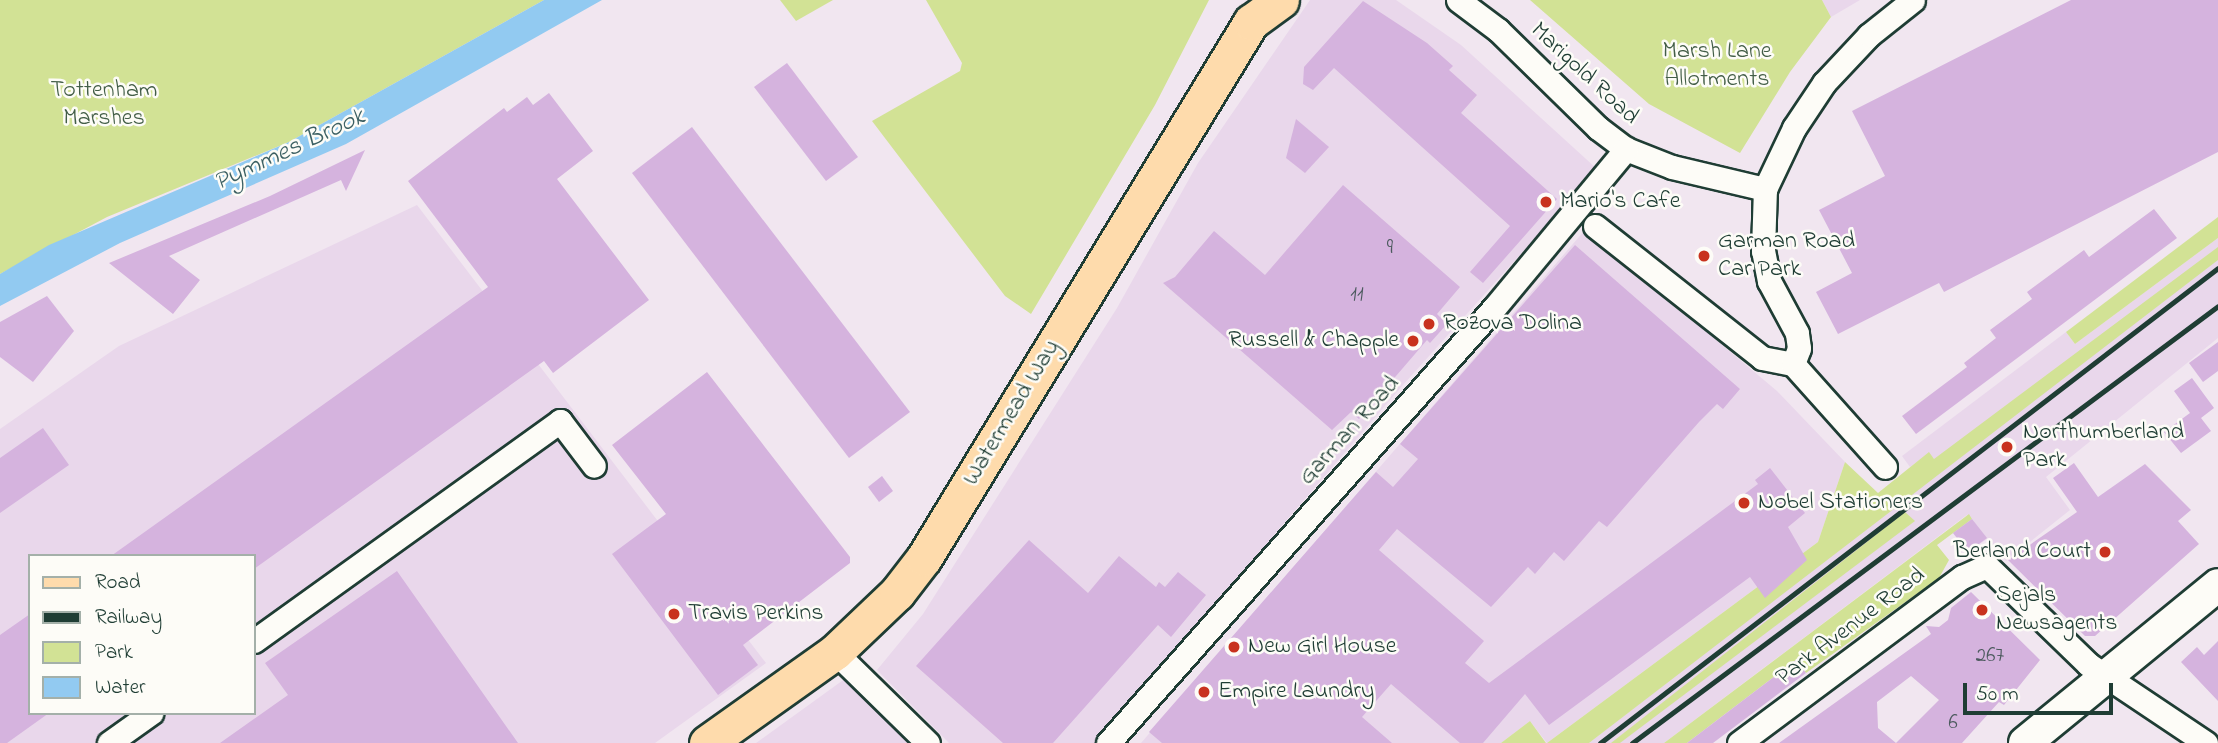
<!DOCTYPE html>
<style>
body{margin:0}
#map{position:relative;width:2218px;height:743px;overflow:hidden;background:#f1e6f0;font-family:"Indie Flower",sans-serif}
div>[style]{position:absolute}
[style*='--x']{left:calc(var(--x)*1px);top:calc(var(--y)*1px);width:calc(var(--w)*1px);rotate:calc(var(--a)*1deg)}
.built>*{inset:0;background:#e9d7eb}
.green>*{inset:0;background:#d2e295}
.water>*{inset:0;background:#92caf1}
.building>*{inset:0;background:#d5b3de}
.roads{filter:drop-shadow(2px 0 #1f3d34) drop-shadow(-2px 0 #1f3d34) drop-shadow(0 2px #1f3d34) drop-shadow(0 -2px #1f3d34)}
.street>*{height:23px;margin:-11.5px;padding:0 11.5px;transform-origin:11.5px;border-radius:11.5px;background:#fdfcf7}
.secondary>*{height:32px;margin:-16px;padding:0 16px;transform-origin:16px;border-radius:16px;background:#fdfcf7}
.primary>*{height:35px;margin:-17.5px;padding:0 17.5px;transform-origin:17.5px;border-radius:17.5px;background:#fedbac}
.rail>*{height:5px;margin:-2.5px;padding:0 2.5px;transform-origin:2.5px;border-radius:2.5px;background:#1f3d34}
.dots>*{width:19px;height:19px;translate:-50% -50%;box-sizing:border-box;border:4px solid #fdfcf7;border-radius:50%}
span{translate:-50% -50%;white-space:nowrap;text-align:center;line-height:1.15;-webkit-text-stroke:5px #fdfcf7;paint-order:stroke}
.number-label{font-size:21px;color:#4c5a5e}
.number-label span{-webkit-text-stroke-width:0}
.park-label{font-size:24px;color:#435e47}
.street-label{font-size:24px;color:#1f3d34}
.poi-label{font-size:24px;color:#1f3d34}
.left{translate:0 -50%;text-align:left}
.right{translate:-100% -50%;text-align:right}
.water-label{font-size:26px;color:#3c6063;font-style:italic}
.legend{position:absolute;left:28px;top:554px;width:228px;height:161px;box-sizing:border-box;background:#fdfcf7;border:2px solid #a4b0a9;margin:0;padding:9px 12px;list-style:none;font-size:21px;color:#1f3d34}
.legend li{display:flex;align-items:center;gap:14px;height:35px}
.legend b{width:35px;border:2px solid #a4b0a9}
.scale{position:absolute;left:1963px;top:683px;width:150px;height:32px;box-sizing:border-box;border:4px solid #1f3d34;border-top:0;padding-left:9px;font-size:21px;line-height:24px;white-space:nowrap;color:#1f3d34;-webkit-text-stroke:5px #fdfcf7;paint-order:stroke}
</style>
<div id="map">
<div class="built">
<i style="clip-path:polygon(1310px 0,1396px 0,1461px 45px,1597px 169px,1403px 385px,1095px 743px,949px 743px,877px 670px,923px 614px,1117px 308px,1198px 163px)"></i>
<i style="clip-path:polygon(1822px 0,1860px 0,1831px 17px)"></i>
<i style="clip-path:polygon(evenodd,417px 205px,766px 663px,655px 743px,0 743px,0 429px,119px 346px,417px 205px,30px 556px,254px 556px,254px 713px,30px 713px,30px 556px)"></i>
<i style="clip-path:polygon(1585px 230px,1777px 391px,1845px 462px,1818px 542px,1547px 743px,1530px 721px,1501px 743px,1141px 743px)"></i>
<i style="clip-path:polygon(2218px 238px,2218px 338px,2046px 477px,2070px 510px,2006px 561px,1987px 539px,1968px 552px,1953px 533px,1968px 514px,1664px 743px,1589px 743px,1942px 469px,1929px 453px,1910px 467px,1902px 456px,2066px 332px,2075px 344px)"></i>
<i style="clip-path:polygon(846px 678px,913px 743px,756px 743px)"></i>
</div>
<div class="green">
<i style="clip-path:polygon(0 0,544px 0,289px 142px,107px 217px,0 274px)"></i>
<i style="clip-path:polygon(780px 0,833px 0,796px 21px)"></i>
<i style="clip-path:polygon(926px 0,1209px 0,1155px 105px,1031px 314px,1005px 296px,872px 121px,960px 71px,962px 63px)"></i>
<i style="clip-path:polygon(1530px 0,1822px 0,1831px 17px,1790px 72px,1740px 153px,1649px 104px)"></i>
<i style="clip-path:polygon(2218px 217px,2218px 238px,2075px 344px,2066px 332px)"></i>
<i style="clip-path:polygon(2218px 247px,2218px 260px,1589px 743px,1547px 743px,1818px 542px,1845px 462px,1878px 493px,1929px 452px,1934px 459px)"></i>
<i style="clip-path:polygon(1905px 512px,1915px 521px,1620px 743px,1611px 743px)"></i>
<i style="clip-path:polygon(1969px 514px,1972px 519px,1937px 545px,1949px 560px,1939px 578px,1806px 673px,1796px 660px,1687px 743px,1664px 743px)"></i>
<i style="clip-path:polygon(1530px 721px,1546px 743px,1501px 743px)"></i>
</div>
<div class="water">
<i style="clip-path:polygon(544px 0,602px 0,346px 144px,120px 243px,0 306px,0 274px,49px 245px,289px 142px)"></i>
</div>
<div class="building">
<i style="clip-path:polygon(2071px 0,2218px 0,2218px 152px,1944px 292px,1939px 283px,1838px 334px,1816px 292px,1852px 273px,1819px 210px,1885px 176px,1852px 111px)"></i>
<i style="clip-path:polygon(1363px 1px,1427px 43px,1453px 66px,1449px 70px,1477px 95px,1461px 113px,1557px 199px,1483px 283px,1470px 272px,1510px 226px,1334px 68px,1313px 90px,1303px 84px,1304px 67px)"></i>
<i style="clip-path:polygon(787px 63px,858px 157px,826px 181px,754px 87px)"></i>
<i style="clip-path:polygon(549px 93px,593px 151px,557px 179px,649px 300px,553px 373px,544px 361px,254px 569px,254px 556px,111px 556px,488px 287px,408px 181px,504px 108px,507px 112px,527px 97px,533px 105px)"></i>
<i style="clip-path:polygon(1296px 119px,1329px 147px,1305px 173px,1286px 158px)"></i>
<i style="clip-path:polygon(692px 127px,910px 412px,849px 458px,632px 173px)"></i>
<i style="clip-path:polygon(365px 150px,346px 191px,341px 180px,169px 256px,200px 280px,173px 314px,109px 263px,270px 196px)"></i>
<i style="clip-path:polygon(1343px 185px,1460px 287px,1437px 314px,1447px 324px,1430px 343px,1427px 340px,1359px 419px,1351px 412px,1332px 430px,1163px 283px,1175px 277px,1214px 231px,1265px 275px)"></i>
<i style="clip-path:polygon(2154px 209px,2177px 238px,1916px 434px,1902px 416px,1967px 367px,1964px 363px,1996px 338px,1990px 330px,2032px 299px,2027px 292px,2084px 250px,2089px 257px)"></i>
<i style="clip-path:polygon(1575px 245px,1740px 389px,1723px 409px,1717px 404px,1699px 422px,1607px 527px,1599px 521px,1564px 561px,1554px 552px,1535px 574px,1528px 567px,1491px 607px,1397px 529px,1379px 550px,1484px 641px,1465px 663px,1489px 683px,1758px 484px,1755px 480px,1770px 468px,1805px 513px,1788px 527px,1807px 560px,1765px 598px,1750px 577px,1549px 725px,1525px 694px,1483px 743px,1460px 743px,1391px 684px,1362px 717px,1392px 743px,1162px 743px,1149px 732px,1376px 472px,1393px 487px,1418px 459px,1400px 444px)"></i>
<i style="clip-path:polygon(47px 296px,74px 331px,33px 382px,0 357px,0 322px)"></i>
<i style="clip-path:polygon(2218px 342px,2218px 371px,2203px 382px,2189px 363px)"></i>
<i style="clip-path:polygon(707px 372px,850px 557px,850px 563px,743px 645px,758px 665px,718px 695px,612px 554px,666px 514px,612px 445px)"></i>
<i style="clip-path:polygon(2192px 378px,2214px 408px,2201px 418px,2211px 431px,2181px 453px,2164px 432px,2190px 413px,2174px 391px)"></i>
<i style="clip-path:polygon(43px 428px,69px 465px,0 513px,0 458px)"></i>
<i style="clip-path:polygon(2074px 463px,2098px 497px,2145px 464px,2191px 510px,2178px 521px,2199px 544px,2095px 636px,2085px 636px,2008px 560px,2077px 512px,2053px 478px)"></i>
<i style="clip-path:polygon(882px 476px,893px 491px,879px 502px,868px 487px)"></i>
<i style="clip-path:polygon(1972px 519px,1987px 538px,1968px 552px,1953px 533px)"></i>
<i style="clip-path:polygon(1029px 540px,1088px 593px,1119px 556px,1156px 587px,1159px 582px,1165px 587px,1178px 572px,1206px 595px,1171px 637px,1158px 625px,1053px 743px,1003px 743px,916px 666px)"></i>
<i style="clip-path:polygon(397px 571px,518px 743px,220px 743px,288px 695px,265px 663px)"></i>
<i style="clip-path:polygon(evenodd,1971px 592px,2040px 660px,2004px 705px,1999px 702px,1962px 743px,1779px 743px,1931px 634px,1926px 626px,1939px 627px,1948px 620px,1951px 608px,1971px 592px,1911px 676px,1939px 700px,1896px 743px,1878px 728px,1877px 702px,1911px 676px)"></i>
<i style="clip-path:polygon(30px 614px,30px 713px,49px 713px,7px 743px,0 743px,0 635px)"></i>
<i style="clip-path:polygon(2218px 641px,2218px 701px,2181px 662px,2197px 647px,2204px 655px)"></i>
<i style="clip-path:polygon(1796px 660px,1806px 673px,1713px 743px,1687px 743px)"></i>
</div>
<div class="roads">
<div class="street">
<i style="--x:1458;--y:0;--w:50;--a:36.9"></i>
<i style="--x:1498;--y:30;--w:140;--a:44.4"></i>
<i style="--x:1598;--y:128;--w:35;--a:37"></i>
<i style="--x:1626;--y:149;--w:49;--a:21.4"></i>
<i style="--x:1672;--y:167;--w:96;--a:13.3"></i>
<i style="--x:1595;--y:226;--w:213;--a:38.3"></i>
<i style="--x:1762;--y:358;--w:32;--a:11"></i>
<i style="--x:1793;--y:364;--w:138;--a:48.2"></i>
<i style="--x:1793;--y:364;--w:17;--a:-69"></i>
<i style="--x:1799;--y:348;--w:15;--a:-98"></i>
<i style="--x:1797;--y:333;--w:59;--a:-118.3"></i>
<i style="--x:1769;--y:281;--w:31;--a:-101"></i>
<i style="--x:1763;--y:251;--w:62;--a:-88.2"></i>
<i style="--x:1765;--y:189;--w:68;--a:-64.6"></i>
<i style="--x:1794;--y:128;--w:54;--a:-56.3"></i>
<i style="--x:1824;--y:83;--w:66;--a:-46.8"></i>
<i style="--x:1869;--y:35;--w:56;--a:-38.5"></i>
<i style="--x:254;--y:641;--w:377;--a:-35.7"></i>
<i style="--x:560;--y:421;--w:56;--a:52.9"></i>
<i style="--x:835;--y:652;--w:130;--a:44.4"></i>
<i style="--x:109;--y:743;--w:52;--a:-35.5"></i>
<i style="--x:1108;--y:743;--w:582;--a:-48.42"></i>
<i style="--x:1494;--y:308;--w:207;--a:-50.3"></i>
<i style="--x:1739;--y:743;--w:278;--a:-36.7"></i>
<i style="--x:1962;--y:577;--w:27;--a:-24"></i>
<i style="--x:1987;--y:566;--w:141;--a:44.1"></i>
<i style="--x:2088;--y:664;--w:142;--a:33.8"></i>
</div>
<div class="secondary">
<i style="--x:2025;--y:743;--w:249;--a:-39.3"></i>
</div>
<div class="primary">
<i style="--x:707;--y:743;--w:157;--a:-35.4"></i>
<i style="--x:835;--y:652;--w:86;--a:-43.6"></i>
<i style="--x:897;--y:593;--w:44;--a:-52.4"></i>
<i style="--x:924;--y:558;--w:628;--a:-58.61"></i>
<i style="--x:1251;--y:22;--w:37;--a:-36"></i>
</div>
</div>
<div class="rail">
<i style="--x:1600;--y:743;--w:779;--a:-37.55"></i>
<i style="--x:1632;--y:743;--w:731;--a:-36.71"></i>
</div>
<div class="dots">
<i style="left:1546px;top:202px;background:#c8321e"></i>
<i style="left:1704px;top:256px;background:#c8321e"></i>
<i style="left:1429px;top:324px;background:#c8321e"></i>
<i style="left:1413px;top:341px;background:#c8321e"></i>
<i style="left:2007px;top:447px;background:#c8321e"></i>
<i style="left:1744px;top:503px;background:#c8321e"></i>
<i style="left:2105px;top:552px;background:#c8321e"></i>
<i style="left:1982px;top:610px;background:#c8321e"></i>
<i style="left:674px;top:614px;background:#c8321e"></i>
<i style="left:1234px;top:647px;background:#c8321e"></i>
<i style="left:1204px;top:692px;background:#c8321e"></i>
</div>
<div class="number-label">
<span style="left:1390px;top:248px">9</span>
<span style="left:1357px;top:295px">11</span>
<span style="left:1990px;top:656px">267</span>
<span style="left:1953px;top:723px">6</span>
</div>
<div class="park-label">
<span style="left:1717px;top:66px">Marsh Lane<br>Allotments</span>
<span style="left:104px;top:105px">Tottenham<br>Marshes</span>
</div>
<div class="street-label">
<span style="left:1584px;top:74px;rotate:43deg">Marigold Road</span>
<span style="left:1012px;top:413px;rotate:-59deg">Watermead Way</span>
<span style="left:1350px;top:431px;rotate:-48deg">Garman Road</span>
<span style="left:1851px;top:627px;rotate:-37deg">Park Avenue Road</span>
</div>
<div class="poi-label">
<span class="left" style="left:1560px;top:202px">Mario's Cafe</span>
<span class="left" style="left:1718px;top:256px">Garman Road<br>Car Park</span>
<span class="left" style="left:1443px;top:324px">Rozova Dolina</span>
<span class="right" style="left:1399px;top:341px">Russell &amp; Chapple</span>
<span class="left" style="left:2023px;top:447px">Northumberland<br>Park</span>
<span class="left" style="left:1758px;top:503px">Nobel Stationers</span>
<span class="right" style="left:2091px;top:552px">Berland Court</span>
<span class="left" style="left:1996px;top:610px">Sejals<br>Newsagents</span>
<span class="left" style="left:688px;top:614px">Travis Perkins</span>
<span class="left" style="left:1248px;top:647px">New Girl House</span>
<span class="left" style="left:1218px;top:692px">Empire Laundry</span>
</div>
<div class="water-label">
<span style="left:290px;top:151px;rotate:-25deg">Pymmes Brook</span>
</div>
<ul class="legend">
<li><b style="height:9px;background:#fedbac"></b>Road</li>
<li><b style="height:9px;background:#1f3d34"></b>Railway</li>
<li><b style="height:19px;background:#d2e295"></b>Park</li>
<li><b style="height:19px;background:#92caf1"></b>Water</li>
</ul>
<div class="scale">50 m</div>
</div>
